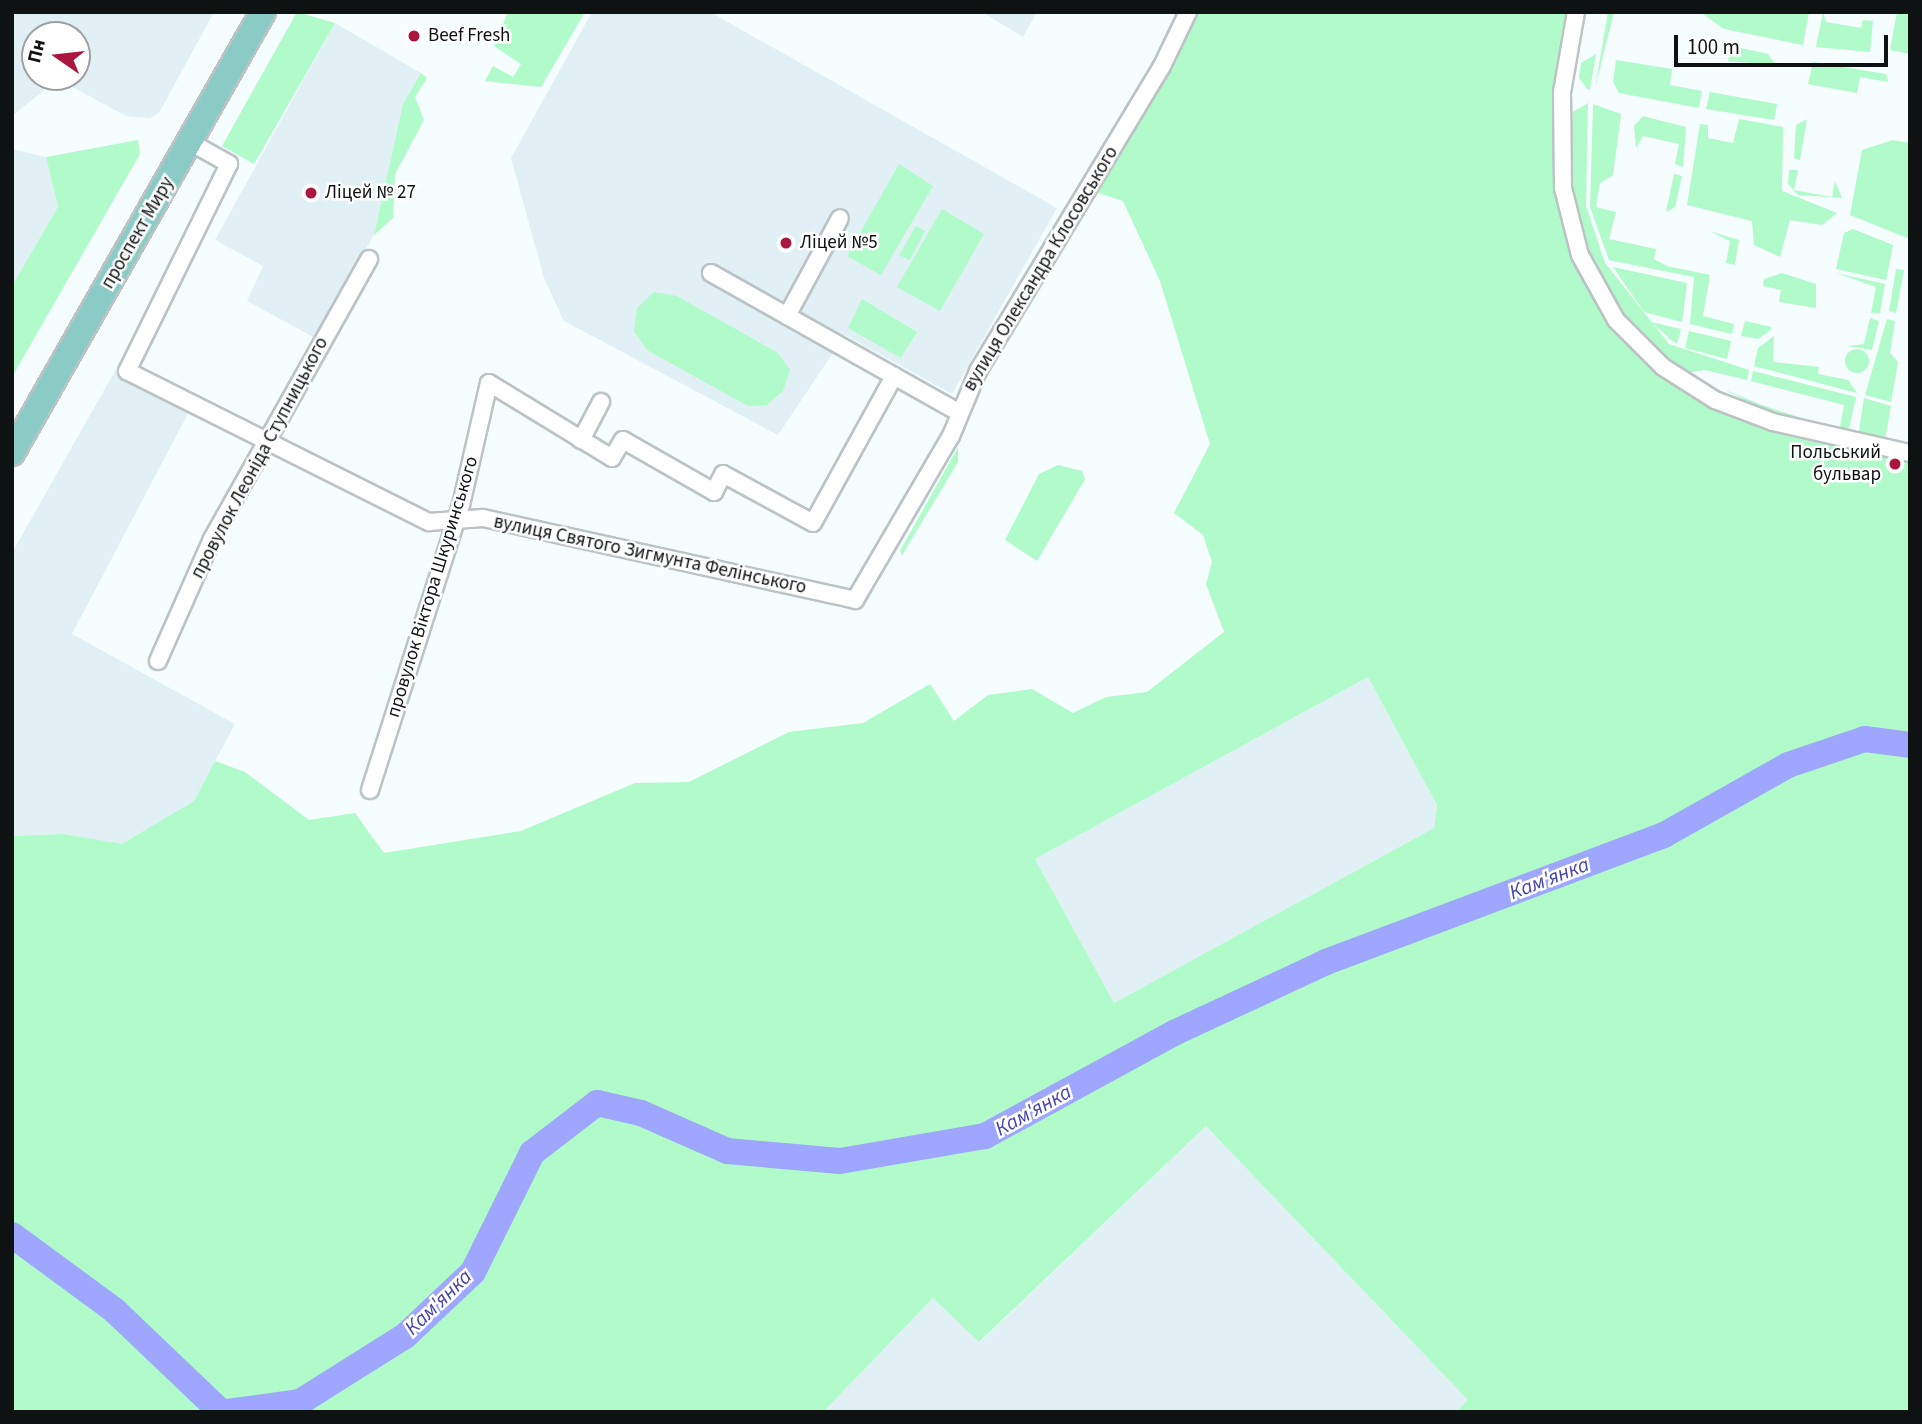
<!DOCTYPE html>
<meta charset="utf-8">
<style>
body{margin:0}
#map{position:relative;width:1922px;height:1424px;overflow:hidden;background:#f5fdff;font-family:"Source Sans 3",sans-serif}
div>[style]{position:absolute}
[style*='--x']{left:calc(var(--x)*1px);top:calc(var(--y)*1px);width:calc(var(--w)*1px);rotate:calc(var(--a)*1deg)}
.built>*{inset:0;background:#e0f0f5}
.green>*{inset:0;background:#b0fbc9}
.round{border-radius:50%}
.stream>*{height:4.5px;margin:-2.25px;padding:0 2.25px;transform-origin:2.25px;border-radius:2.25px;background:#9ea6fe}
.river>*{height:26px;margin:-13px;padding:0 13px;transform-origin:13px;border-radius:13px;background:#9ea6fe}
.roads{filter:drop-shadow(2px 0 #bbc3c5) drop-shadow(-2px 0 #bbc3c5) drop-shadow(0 2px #bbc3c5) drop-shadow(0 -2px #bbc3c5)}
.minor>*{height:16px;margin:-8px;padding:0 8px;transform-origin:8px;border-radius:8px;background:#fff}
.primary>*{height:24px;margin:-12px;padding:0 12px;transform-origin:12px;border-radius:12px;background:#8bcbc5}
.dots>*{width:19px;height:19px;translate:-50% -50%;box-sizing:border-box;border:4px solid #fff;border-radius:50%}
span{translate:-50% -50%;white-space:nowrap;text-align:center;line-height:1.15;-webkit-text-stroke:5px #fff;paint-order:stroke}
.poi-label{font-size:19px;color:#0f1213}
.left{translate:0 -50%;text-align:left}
.right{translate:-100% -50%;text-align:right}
.street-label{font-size:19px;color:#0f1213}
.water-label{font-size:21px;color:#4644a8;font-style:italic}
.frame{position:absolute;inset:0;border:14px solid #0f1213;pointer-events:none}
.north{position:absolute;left:21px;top:21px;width:70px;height:70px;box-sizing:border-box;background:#fff;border:2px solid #9fa0a1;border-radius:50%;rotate:284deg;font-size:19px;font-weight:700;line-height:28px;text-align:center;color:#0f1213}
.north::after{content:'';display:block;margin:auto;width:24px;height:32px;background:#ab1641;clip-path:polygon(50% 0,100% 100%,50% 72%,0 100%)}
.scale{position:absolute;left:1674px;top:35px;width:214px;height:32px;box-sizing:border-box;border:4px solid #0f1213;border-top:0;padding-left:9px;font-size:21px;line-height:24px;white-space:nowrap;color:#0f1213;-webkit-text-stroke:5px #fff;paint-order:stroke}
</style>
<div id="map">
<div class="built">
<i style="clip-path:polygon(evenodd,12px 12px,214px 12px,159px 113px,149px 118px,126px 116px,58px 79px,12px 116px,12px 12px,77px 35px,77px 77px,35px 77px,35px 35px,77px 35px)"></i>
<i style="clip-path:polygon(592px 12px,710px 12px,1057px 208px,952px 394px,845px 335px,778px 435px,564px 321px,544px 278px,511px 158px)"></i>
<i style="clip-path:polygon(982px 12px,1037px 12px,1023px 37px)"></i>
<i style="clip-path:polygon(335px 23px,421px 73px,403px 104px,374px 235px,313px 337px,247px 301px,263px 266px,215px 240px)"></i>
<i style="clip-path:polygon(12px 149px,46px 157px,58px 207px,12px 286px)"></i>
<i style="clip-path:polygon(116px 369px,193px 404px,72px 634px,235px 724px,194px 801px,122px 845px,63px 834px,12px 836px,12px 553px)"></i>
<i style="clip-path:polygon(1368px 677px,1437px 805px,1434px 828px,1114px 1003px,1035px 859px)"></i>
<i style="clip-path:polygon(1206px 1126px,1468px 1400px,1456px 1412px,823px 1412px,934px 1297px,980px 1342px)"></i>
</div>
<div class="green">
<i style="clip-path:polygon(297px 12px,335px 23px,254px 164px,222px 146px)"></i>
<i style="clip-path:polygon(508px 12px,585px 12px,541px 87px,485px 81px,493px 66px,513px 77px,521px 64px,494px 46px)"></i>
<i style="clip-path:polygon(evenodd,1188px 12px,1576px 12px,1561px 133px,1567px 218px,1616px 320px,1715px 400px,1910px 453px,1910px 1412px,1456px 1412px,1468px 1400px,1206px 1126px,979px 1342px,933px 1298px,823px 1412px,12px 1412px,12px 836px,63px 834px,122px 844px,194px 801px,215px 761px,245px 772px,309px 820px,355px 813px,384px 853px,521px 831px,635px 783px,689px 782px,789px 732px,863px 723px,930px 684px,954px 721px,988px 695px,1032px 689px,1073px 713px,1106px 697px,1147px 692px,1224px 632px,1206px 584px,1212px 562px,1203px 535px,1174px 513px,1210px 444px,1160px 281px,1123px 201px,1087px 189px,1188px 12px,1368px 677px,1437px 805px,1434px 828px,1114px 1003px,1035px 859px,1368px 677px)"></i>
<i style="clip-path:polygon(1608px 12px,1614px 12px,1595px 88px)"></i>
<i style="clip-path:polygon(1809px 12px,1803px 45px,1724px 29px,1703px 14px)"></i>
<i style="clip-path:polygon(1823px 12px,1826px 22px,1861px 28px,1863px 20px,1873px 21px,1870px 52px,1816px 47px)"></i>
<i style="clip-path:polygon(1897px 12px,1910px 12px,1910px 54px,1890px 50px)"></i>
<i style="clip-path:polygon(1731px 46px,1768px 54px,1776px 65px,1728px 61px)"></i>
<i style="clip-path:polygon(1596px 54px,1590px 89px,1588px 90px,1579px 78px,1581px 63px)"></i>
<i style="clip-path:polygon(1616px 60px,1672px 69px,1670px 85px,1702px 91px,1699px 108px,1619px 93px,1613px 82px)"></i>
<i style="clip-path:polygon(1813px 62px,1886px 74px,1888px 82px,1860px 77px,1857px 93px,1808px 84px)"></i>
<i style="clip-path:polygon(421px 73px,427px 78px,415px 97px,424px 120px,395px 174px,393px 218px,374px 235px,403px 104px)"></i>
<i style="clip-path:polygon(1710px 92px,1777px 104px,1774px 120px,1706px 109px)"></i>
<i style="clip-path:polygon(1588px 103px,1586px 206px,1605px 263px,1669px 344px,1749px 370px,1747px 380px,1705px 370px,1686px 373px,1632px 324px,1606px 287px,1583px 240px,1570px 183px,1573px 112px)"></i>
<i style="clip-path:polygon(1593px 104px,1621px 114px,1613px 175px,1600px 183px,1596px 207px,1616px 212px,1609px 239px,1656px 249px,1654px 259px,1667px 266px,1710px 275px,1703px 316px,1734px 324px,1732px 334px,1690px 324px,1694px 277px,1609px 260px,1590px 207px)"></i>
<i style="clip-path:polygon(1643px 116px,1686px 127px,1683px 167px,1675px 164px,1679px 144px,1643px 136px,1636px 148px,1634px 126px)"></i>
<i style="clip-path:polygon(1739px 119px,1783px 127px,1782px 191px,1837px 213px,1822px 225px,1790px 220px,1780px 257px,1754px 245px,1752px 221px,1687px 205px,1700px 124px,1708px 125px,1708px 138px,1733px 143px)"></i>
<i style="clip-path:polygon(1807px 119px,1800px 160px,1794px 158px,1796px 125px)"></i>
<i style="clip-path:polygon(138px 140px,140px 154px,12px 377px,12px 286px,58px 207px,46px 157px)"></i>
<i style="clip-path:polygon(1893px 140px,1910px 143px,1910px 239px,1850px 215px,1862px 150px)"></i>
<i style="clip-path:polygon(899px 164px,933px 186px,881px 275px,847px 256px)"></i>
<i style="clip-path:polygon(1789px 170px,1798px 170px,1794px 190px,1832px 197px,1835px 181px,1842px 198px,1798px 195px,1788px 184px)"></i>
<i style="clip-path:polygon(1674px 174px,1682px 176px,1675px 207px,1666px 212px)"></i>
<i style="clip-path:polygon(942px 209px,984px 234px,940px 311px,897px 287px)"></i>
<i style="clip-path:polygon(916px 226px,925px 231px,910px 260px,899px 255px)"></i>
<i style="clip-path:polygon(1853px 229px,1893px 245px,1886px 280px,1836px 269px,1844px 233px)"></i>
<i style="clip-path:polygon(1709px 231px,1739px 240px,1735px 265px,1726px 263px,1730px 241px)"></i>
<i style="clip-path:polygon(1613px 267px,1687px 283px,1682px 322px,1644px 312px)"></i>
<i style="clip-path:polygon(1896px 269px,1904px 270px,1896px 313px,1889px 311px)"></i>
<i style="clip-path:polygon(1782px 273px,1816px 284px,1816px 308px,1779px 302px,1781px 290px,1763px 286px,1764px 279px)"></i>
<i style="clip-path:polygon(1836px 273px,1885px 284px,1880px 313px,1871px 313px,1876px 287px)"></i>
<i style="clip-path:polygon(654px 292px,677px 296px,778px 353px,790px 370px,783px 391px,767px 405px,748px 406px,647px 350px,634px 331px,637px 308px)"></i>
<i style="clip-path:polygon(862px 299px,917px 332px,901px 358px,848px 328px)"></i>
<i style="clip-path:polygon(1870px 318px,1879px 321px,1872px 350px,1847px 346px,1864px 344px)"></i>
<i style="clip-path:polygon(1887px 319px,1895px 321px,1890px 353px,1898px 362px,1891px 402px,1865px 395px)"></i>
<i style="clip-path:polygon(1745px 321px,1771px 327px,1771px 330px,1758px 339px,1741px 336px)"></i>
<i style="clip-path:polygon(1651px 322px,1681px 329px,1677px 344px,1671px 340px)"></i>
<i style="clip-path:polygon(1689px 331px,1731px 341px,1727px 359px,1685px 348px)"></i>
<i style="clip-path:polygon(1774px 336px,1773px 362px,1819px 367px,1818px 374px,1848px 380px,1857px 393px,1754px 366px,1758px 348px)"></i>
<i class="round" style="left:1845px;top:349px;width:24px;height:24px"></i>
<i style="clip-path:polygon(1753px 371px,1856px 397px,1849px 429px,1840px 427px,1844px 405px,1751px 381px)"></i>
<i style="clip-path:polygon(1723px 389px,1762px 405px,1820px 424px,1761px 408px)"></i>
<i style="clip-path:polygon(1864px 398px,1891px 406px,1885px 439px,1859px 431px)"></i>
<i style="clip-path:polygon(958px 447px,958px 462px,902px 555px,900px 551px)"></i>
<i style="clip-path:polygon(1058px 465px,1082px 471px,1085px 479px,1037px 561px,1005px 540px,1039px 474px)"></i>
</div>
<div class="stream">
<i style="--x:257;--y:1412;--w:4;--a:-76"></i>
</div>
<div class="river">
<i style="--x:12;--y:1235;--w:127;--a:36.3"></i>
<i style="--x:114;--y:1310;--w:148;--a:43.6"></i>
<i style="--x:227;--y:1412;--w:74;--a:-7.8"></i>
<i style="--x:300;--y:1402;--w:124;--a:-32.2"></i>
<i style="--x:405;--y:1336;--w:93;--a:-43.3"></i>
<i style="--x:473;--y:1272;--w:133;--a:-63.6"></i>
<i style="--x:532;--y:1153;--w:82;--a:-37.6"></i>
<i style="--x:597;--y:1103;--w:45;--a:12.8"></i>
<i style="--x:641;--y:1113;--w:94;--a:23.8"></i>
<i style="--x:727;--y:1151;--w:113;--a:5.1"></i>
<i style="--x:840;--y:1161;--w:147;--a:-9.8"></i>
<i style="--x:985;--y:1136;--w:215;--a:-28.6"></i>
<i style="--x:1174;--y:1033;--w:168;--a:-25"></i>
<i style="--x:1326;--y:962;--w:361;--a:-20.6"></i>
<i style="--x:1664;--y:835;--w:142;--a:-29.4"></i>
<i style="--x:1788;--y:765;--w:81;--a:-18.7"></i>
<i style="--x:1865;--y:739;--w:45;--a:7.6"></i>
</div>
<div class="roads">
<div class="minor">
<i style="--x:1576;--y:12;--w:81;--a:99.9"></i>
<i style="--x:1562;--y:92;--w:96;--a:89.4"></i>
<i style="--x:1563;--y:188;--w:69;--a:75.8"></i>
<i style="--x:1580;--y:255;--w:74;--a:61"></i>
<i style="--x:1616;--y:320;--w:66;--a:45"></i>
<i style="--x:1663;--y:367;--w:62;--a:32.4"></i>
<i style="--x:1715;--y:400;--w:62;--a:20.8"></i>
<i style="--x:1773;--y:422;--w:140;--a:12.8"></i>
<i style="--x:190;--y:142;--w:45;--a:29.4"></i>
<i style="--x:229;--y:164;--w:231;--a:116.2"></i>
<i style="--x:127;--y:371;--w:338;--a:26.6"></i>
<i style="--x:429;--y:522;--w:54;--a:-4.2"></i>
<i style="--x:483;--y:518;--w:381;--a:12.4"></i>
<i style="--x:855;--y:600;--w:190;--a:-59.7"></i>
<i style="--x:951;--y:436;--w:70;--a:-67.4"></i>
<i style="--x:978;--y:371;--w:356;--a:-58.9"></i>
<i style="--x:1162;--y:66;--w:60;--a:-64.3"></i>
<i style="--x:711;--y:273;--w:210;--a:29.4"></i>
<i style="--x:787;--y:316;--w:111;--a:-61.6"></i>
<i style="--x:581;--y:440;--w:43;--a:-62.2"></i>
<i style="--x:158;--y:661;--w:133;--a:-66.1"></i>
<i style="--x:212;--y:539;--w:321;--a:-60.7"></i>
<i style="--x:370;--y:790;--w:299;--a:-72.3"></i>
<i style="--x:461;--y:505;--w:125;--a:-77.1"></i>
<i style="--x:489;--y:383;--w:144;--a:31.4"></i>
<i style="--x:612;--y:458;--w:21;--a:-59"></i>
<i style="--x:623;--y:440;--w:105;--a:29.7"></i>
<i style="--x:714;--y:492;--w:20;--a:-63"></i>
<i style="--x:723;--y:474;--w:102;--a:28.6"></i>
<i style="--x:813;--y:523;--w:168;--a:-61.1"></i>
<i style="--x:894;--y:376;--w:73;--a:29.4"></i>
</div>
<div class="primary">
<i style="--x:12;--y:453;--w:507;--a:-60.35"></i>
</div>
</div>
<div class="dots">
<i style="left:414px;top:36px;background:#ab1641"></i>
<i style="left:311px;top:193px;background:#ab1641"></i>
<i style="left:786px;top:243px;background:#ab1641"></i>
<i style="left:1895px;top:464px;background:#ab1641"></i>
</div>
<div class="poi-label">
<span class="left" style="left:428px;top:36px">Beef Fresh</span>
<span class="left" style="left:325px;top:193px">Ліцей № 27</span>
<span class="left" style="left:800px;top:243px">Ліцей №5</span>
<span class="right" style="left:1881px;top:464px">Польський<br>бульвар</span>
</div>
<div class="street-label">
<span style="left:138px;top:233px;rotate:-60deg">проспект Миру</span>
<span style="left:1041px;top:269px;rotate:-59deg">вулиця Олександра Клосовського</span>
<span style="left:260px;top:458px;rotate:-62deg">провулок Леоніда Ступницького</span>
<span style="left:650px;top:555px;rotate:12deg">вулиця Святого Зигмунта Фелінського</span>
<span style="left:433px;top:587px;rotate:-73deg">провулок Віктора Шкуринського</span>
</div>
<div class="water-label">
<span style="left:1549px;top:878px;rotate:-21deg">Кам'янка</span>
<span style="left:1033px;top:1110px;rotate:-29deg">Кам'янка</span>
<span style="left:438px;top:1302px;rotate:-44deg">Кам'янка</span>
</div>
<div class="frame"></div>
<div class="north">Пн</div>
<div class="scale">100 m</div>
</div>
